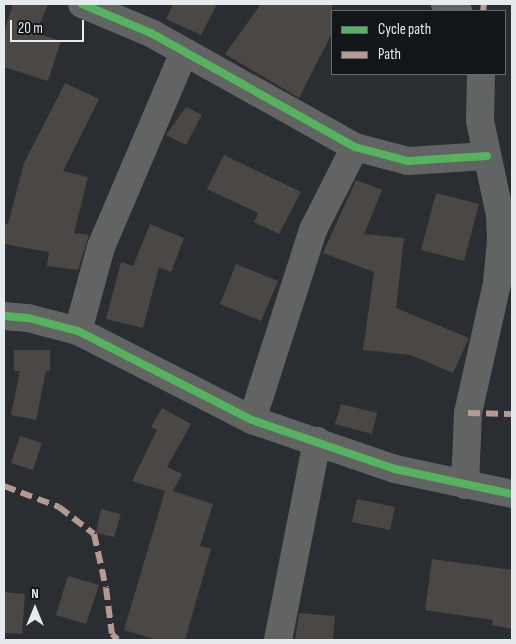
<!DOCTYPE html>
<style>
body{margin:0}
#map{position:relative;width:516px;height:644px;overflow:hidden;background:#2a2e32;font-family:"Sofia Sans Condensed",sans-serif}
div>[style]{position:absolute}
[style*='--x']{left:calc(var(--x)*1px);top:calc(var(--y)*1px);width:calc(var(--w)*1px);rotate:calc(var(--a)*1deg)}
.building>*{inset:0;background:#4a4744}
.minor>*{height:28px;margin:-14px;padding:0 14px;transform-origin:14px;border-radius:14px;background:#626363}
.quiet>*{height:6px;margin-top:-3px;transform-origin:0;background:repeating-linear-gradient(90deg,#b69a8f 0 12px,transparent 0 18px)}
.cycleway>*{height:8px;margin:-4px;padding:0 4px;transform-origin:4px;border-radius:4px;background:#56b35d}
span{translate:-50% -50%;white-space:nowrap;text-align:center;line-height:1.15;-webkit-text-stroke:4px #131619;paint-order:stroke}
.frame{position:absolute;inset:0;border:5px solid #e5eaef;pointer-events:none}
.legend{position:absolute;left:331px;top:10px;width:175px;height:65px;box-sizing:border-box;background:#131619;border:1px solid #676b6f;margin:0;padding:6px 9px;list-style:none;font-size:15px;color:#e5eaef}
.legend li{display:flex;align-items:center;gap:10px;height:25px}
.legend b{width:25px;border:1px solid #676b6f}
.north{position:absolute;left:10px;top:584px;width:50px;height:50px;-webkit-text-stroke:4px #131619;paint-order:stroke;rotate:0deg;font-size:14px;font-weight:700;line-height:20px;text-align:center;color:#e5eaef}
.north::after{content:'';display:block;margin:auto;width:18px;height:22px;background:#e5eaef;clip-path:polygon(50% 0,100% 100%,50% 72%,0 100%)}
.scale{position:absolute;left:10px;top:20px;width:74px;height:22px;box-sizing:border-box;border:2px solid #e5eaef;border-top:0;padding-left:6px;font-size:15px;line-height:18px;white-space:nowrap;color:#e5eaef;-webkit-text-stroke:4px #131619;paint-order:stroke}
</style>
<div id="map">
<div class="building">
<i style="clip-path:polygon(13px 4px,48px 4px,36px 33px,61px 41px,48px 81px,4px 67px,4px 32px)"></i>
<i style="clip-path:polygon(173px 4px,217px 4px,201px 35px,166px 19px)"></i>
<i style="clip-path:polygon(261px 4px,332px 4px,332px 33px,299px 98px,225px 54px)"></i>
<i style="clip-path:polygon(65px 83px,99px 99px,63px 171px,88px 177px,74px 233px,89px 235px,78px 270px,47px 266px,49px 252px,4px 244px,4px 224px,8px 224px,24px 163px)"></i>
<i style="clip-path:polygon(186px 107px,202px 115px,186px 145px,166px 135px)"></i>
<i style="clip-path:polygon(224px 155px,301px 192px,279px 234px,254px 222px,258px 213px,207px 189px)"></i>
<i style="clip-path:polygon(356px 180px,382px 190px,364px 234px,404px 238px,396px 308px,469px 338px,453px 373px,411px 355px,363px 350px,374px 272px,323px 253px)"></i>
<i style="clip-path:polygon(436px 193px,479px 204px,464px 261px,421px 250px)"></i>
<i style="clip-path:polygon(150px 224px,184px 238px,171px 272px,159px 267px,143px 328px,106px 319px,121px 262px,133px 266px)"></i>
<i style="clip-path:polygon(236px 264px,278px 281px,261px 321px,220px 304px)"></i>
<i style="clip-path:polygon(14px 350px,50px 350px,50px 371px,46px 371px,36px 420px,11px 415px,20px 371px,14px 371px)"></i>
<i style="clip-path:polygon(341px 404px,377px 413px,372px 434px,335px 424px)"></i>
<i style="clip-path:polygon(162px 408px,191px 424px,167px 467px,182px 474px,173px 491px,213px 504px,200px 546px,211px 549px,185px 640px,158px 640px,124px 630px,165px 491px,132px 481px,157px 430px,151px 427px)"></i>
<i style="clip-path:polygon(20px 436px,42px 443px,33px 470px,11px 463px)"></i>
<i style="clip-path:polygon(357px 499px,395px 507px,390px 530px,352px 522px)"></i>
<i style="clip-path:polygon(101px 509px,121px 514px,114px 537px,96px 533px)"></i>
<i style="clip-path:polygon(432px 559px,512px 570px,512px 629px,492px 625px,493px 620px,425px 610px)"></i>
<i style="clip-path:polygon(68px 576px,99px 585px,86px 624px,56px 615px)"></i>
<i style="clip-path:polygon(4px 592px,25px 594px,22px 634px,4px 633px)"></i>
<i style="clip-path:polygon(299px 613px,335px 616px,333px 640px,295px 640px)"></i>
</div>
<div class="minor">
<i style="--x:82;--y:4;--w:75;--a:22.8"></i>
<i style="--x:151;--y:33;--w:234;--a:29.2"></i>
<i style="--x:355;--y:147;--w:55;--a:14.8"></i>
<i style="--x:408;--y:161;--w:79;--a:-3.6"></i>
<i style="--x:445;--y:4;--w:15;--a:28"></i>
<i style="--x:4;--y:316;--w:24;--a:5"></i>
<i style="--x:28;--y:318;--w:52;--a:14.6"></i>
<i style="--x:78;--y:331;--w:195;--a:27.1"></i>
<i style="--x:252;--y:420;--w:151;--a:18.9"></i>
<i style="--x:395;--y:469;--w:120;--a:12.1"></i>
<i style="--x:78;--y:331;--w:87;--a:-74.7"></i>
<i style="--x:101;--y:247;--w:212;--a:-66.9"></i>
<i style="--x:252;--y:420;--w:200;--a:-72.2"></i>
<i style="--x:313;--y:230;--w:93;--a:-63.2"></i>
<i style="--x:465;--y:485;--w:72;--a:-87.6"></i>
<i style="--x:468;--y:413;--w:133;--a:-77.4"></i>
<i style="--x:497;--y:283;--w:42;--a:-84.6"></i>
<i style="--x:501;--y:241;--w:26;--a:-92"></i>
<i style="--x:500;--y:215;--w:96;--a:-102"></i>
<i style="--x:480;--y:121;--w:47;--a:-88.8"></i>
<i style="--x:278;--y:640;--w:203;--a:-78.9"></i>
</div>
<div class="quiet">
<i style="--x:483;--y:11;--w:7;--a:-82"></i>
<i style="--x:468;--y:413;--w:44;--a:1.3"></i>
<i style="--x:4;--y:486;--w:59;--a:20.9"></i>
<i style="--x:59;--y:507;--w:44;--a:37.6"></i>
<i style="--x:94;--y:534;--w:55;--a:77.5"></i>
<i style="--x:106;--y:588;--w:46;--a:82.6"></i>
<i style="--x:112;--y:634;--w:8;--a:45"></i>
</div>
<div class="cycleway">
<i style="--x:82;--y:4;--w:75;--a:22.8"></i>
<i style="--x:151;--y:33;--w:234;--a:29.2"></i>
<i style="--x:355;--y:147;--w:55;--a:14.8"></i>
<i style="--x:408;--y:161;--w:79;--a:-3.6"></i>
<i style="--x:4;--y:316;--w:24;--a:5"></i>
<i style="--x:28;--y:318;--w:52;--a:14.6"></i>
<i style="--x:78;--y:331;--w:195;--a:27.1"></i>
<i style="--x:252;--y:420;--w:151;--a:18.9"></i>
<i style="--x:395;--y:469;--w:120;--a:12.1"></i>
</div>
<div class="frame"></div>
<ul class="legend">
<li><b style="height:6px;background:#56b35d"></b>Cycle path</li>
<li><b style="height:6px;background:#b69a8f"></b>Path</li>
</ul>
<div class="north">N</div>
<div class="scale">20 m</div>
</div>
